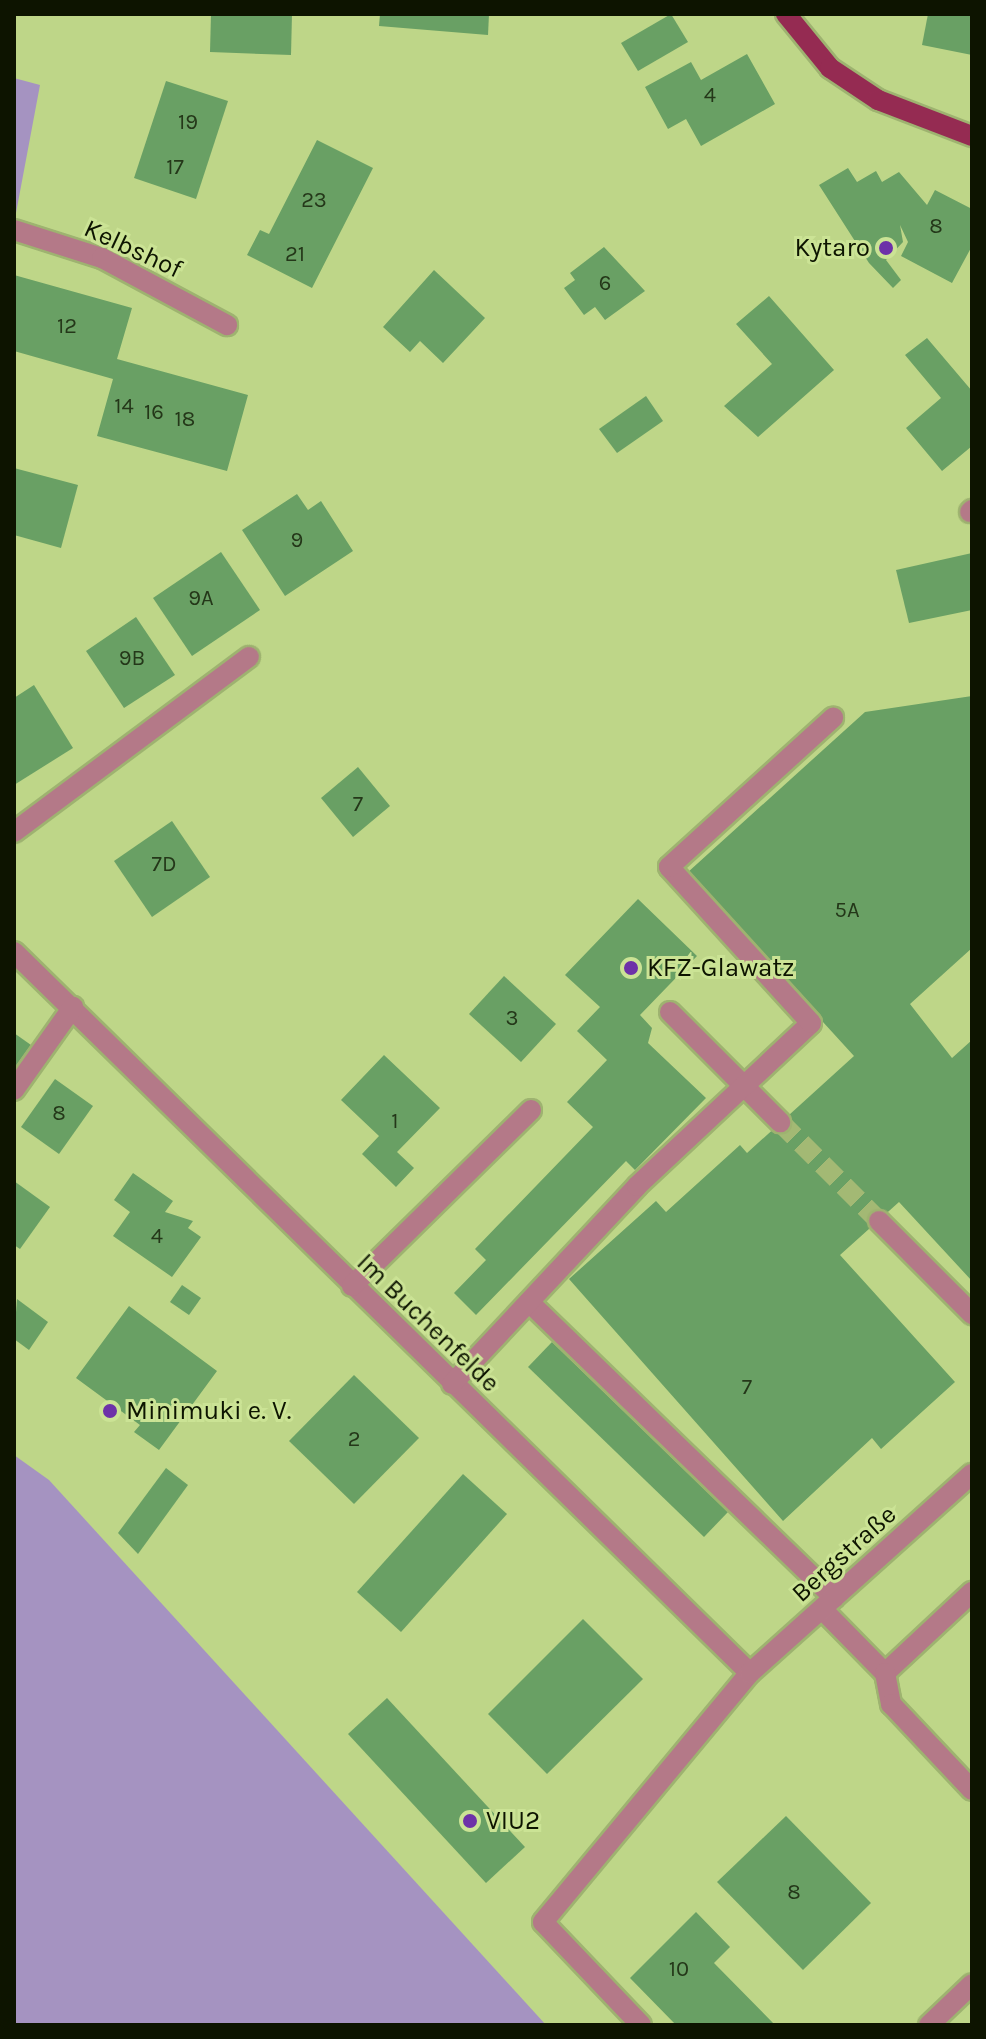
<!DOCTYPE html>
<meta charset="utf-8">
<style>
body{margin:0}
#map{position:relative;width:986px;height:2039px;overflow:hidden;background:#bed688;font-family:Karla,sans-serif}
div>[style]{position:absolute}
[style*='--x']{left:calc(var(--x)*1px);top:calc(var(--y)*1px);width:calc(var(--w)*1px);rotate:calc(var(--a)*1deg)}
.green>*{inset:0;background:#a593c1}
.building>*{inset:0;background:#69a064}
.minor-tunnel>*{height:20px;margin-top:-10px;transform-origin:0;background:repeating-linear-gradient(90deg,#a3b974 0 20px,transparent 0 30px)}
.roads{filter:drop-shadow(2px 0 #9eb370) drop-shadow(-2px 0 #9eb370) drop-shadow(0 2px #9eb370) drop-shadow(0 -2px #9eb370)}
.minor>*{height:20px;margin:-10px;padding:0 10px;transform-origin:10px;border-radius:10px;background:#b47988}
.major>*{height:20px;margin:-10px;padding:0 10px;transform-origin:10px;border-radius:10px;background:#952b52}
.dots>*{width:22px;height:22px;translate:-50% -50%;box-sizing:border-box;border:4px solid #cbe395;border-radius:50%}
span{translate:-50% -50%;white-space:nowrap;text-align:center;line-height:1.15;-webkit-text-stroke:6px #cbe395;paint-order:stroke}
.number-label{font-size:22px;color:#243719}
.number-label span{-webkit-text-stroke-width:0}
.poi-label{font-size:26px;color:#0d1400}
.right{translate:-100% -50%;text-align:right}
.left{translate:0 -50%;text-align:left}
.street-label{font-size:26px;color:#0d1400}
.frame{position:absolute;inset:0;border:16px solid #0d1400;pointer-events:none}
</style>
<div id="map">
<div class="green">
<i style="clip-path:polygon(14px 78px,40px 85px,16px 213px,14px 212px)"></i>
<i style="clip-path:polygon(14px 1455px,49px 1480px,546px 2025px,14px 2025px)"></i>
</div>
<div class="building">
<i style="clip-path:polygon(211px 14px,292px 14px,291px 55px,210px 52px)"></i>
<i style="clip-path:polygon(380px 14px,489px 14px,488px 35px,379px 26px)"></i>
<i style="clip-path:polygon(671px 14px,688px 42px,638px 71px,621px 43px)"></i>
<i style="clip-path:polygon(928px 14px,972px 14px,972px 55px,922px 45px)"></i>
<i style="clip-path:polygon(747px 54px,775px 104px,701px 146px,686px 119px,668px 129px,645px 87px,691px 62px,701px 80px)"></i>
<i style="clip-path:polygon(166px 81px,228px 101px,196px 199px,134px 178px)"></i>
<i style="clip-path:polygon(317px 140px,373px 168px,312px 288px,247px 255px,260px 230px,269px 234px)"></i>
<i style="clip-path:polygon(848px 168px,857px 182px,876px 171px,882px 182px,899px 172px,927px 205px,935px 190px,972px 209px,972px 246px,952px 283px,901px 256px,908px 242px,900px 225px,903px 242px,886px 260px,901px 280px,893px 288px,869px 263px,819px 185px)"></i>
<i style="clip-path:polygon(604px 247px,645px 291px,605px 320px,595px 307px,584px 315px,564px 288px,575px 280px,570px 273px)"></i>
<i style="clip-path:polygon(434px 270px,485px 318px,443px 363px,420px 341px,410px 352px,383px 327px)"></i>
<i style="clip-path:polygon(14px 275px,132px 308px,117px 359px,248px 395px,227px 471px,97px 436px,113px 379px,14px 351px)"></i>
<i style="clip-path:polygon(769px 296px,834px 370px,758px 437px,724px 406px,772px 364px,736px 324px)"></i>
<i style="clip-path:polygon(927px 338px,972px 391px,972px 446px,942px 471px,906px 428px,941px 398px,905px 355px)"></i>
<i style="clip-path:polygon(646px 396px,663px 421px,617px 453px,599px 429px)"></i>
<i style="clip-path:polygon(14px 468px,78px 485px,61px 548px,14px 535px)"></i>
<i style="clip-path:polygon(297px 494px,308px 510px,321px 501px,353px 551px,285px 596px,242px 530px)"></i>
<i style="clip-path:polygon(221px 552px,260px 610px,192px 656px,153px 598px)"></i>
<i style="clip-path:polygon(972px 553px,972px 610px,909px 623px,896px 570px)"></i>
<i style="clip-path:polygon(136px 617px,175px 675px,124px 708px,86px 651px)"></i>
<i style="clip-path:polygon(34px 685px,73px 748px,14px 785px,14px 698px)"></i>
<i style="clip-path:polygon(972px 696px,972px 948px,910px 1004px,952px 1058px,972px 1040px,972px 1281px,899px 1202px,840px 1255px,955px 1382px,881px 1449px,872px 1438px,783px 1521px,569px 1279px,656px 1201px,666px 1212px,740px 1145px,747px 1153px,854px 1056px,687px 873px,865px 712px)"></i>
<i style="clip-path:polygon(358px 767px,390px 806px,353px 837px,321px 798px)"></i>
<i style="clip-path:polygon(172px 821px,210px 877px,152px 917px,114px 861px)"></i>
<i style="clip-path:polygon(638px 899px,697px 956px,640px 1015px,652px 1028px,648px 1043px,706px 1098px,635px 1170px,626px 1161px,476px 1315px,454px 1293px,486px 1260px,475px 1249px,593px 1127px,567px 1102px,607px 1060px,577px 1031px,600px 1007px,565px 975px)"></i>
<i style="clip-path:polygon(504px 976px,556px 1024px,521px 1062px,469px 1014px)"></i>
<i style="clip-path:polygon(14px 1033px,31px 1045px,16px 1066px,14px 1065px)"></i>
<i style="clip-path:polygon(384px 1055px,440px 1108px,397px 1152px,414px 1168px,396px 1187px,362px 1154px,379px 1136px,341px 1100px)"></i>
<i style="clip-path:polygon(55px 1079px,93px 1106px,59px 1154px,21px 1127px)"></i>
<i style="clip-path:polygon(133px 1173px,173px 1201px,165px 1212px,193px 1221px,188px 1228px,201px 1237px,172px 1277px,113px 1236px,130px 1212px,114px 1200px)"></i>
<i style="clip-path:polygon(14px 1181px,50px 1207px,20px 1249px,14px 1245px)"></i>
<i style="clip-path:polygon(182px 1285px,201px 1298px,189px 1315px,170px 1302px)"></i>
<i style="clip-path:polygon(17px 1299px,48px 1322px,29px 1350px,14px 1339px)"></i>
<i style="clip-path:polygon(129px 1306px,217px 1371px,159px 1450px,134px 1432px,140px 1425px,76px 1378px)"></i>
<i style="clip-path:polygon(552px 1342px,728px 1512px,704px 1537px,528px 1367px)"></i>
<i style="clip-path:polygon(354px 1375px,419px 1438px,354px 1504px,289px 1441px)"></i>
<i style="clip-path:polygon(166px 1468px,188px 1485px,138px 1554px,118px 1533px)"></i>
<i style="clip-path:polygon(463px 1474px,507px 1514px,401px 1632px,357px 1592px)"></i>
<i style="clip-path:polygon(583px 1619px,643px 1679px,547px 1774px,488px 1714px)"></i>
<i style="clip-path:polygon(387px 1698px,525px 1847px,486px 1883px,348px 1734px)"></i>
<i style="clip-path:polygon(786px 1816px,871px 1903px,803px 1970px,717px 1882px)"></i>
<i style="clip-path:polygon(696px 1912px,730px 1947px,714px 1963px,775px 2025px,676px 2025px,630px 1978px)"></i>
</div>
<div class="minor-tunnel">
<i style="--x:780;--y:1122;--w:140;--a:45"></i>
</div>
<div class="roads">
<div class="minor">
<i style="--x:14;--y:230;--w:92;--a:17.7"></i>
<i style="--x:102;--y:258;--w:142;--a:28.2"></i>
<i style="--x:970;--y:512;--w:3;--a:-45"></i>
<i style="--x:14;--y:832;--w:293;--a:-36.7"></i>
<i style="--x:14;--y:952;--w:1030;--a:44.41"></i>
<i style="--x:670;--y:1012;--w:156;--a:45"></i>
<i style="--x:14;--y:1090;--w:102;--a:-54.6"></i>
<i style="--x:879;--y:1221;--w:132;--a:45"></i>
<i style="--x:352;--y:1286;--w:251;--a:-44.5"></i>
<i style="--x:529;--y:1302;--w:425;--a:44.1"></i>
<i style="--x:452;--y:1384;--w:271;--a:-46.9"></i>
<i style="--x:637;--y:1186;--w:238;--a:-43.1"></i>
<i style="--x:811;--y:1023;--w:211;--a:-132.3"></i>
<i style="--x:669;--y:867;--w:222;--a:-42.3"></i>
<i style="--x:822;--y:1609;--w:90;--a:45.5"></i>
<i style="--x:885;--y:1673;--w:119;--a:-43"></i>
<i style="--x:885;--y:1673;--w:32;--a:79"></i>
<i style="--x:891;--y:1704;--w:118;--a:46.7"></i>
<i style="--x:641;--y:2025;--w:142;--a:-133.6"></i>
<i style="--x:543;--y:1922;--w:324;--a:-50.3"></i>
<i style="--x:750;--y:1673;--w:298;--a:-41.9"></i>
<i style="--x:929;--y:2025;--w:59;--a:-43.6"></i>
</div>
<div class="major">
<i style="--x:786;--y:14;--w:70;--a:50.8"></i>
<i style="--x:830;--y:68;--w:58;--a:33.7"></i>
<i style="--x:878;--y:100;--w:101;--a:21"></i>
</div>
</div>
<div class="dots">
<i style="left:886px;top:248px;background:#6d32a8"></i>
<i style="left:631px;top:968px;background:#6d32a8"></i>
<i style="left:110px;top:1411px;background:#6d32a8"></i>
<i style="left:470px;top:1821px;background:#6d32a8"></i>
</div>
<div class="number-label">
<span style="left:710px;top:96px">4</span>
<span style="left:188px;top:123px">19</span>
<span style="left:175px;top:168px">17</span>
<span style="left:314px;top:201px">23</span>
<span style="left:936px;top:227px">8</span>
<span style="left:295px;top:255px">21</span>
<span style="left:605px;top:284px">6</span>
<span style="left:67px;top:327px">12</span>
<span style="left:124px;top:407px">14</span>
<span style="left:154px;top:413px">16</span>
<span style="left:185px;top:420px">18</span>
<span style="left:297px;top:541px">9</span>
<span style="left:201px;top:599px">9A</span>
<span style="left:132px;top:659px">9B</span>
<span style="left:358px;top:805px">7</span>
<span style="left:164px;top:865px">7D</span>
<span style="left:847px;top:911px">5A</span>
<span style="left:512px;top:1019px">3</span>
<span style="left:59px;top:1114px">8</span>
<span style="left:395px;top:1122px">1</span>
<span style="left:157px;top:1237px">4</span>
<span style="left:747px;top:1388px">7</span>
<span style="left:354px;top:1440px">2</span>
<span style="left:794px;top:1893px">8</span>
<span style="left:679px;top:1970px">10</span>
</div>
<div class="poi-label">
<span class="right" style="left:870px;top:248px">Kytaro</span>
<span class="left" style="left:647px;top:968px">KFZ-Glawatz</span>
<span class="left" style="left:126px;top:1411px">Minimuki e. V.</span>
<span class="left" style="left:486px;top:1821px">VIU2</span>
</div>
<div class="street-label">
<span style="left:133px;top:249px;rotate:25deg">Kelbshof</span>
<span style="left:428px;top:1323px;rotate:44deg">Im Buchenfelde</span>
<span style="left:844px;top:1554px;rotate:-42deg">Bergstraße</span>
</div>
<div class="frame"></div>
</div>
